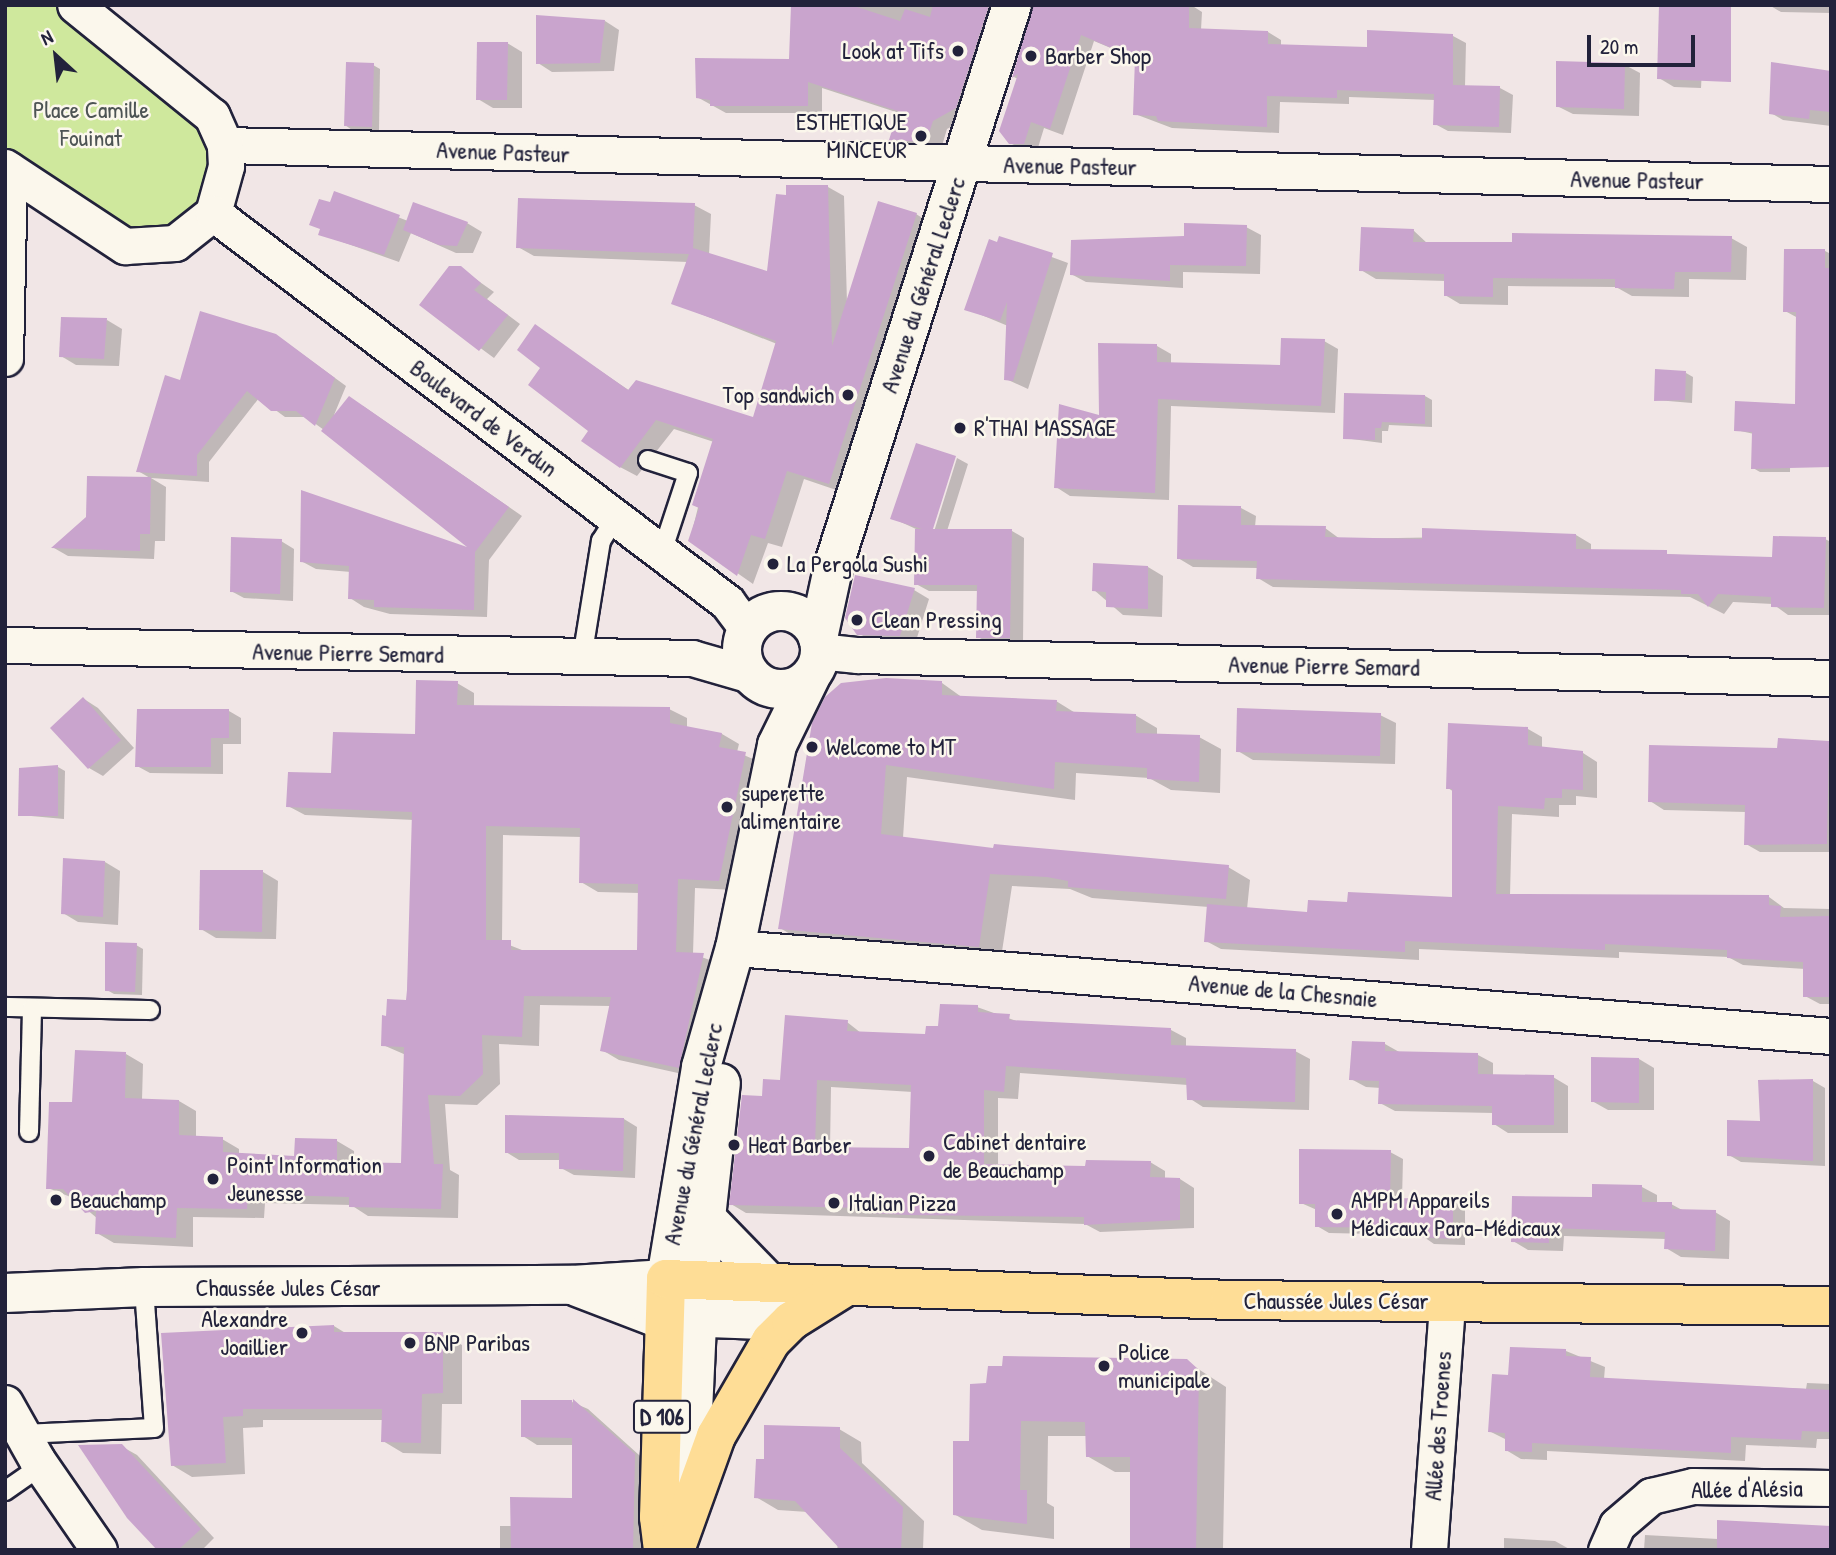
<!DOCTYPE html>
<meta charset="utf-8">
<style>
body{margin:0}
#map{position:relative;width:1836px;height:1555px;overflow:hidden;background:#f1e6e6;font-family:"Patrick Hand",sans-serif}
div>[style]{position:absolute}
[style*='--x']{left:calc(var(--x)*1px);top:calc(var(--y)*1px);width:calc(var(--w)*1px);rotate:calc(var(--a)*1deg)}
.green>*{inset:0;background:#cfe89d}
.shadow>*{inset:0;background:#0003}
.building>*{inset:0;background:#c9a4cd}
.roads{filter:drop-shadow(2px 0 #22223b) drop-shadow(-2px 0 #22223b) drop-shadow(0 2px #22223b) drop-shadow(0 -2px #22223b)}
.lane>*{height:18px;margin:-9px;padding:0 9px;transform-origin:9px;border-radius:9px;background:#fbf7ec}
.street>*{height:35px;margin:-17.5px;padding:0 17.5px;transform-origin:17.5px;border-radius:17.5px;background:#fbf7ec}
.secondary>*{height:38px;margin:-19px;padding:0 19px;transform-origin:19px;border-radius:19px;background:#fbf7ec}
.secondary>.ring{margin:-19px;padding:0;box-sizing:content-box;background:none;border:38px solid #fbf7ec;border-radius:50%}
.primary>*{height:38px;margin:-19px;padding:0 19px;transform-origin:19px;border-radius:19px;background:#fedd96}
.dots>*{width:19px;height:19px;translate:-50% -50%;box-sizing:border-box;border:4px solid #fbf7ec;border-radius:50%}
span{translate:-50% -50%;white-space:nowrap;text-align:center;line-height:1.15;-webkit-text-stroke:5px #fbf7ec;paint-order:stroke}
.shield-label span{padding:2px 5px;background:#fbf7ec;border:2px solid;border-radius:5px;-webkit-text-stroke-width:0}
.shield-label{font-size:23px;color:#22223b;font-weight:700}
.poi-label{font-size:24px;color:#22223b}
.right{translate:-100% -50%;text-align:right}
.left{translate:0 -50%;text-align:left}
.park-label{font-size:24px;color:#4d5454}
.street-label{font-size:24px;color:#22223b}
.frame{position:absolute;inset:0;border:7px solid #22223b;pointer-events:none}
.north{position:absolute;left:21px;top:21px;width:70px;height:70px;-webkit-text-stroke:5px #fbf7ec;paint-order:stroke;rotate:333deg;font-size:19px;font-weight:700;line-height:28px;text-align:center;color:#22223b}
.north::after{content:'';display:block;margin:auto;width:24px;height:32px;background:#22223b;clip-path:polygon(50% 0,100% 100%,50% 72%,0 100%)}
.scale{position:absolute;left:1587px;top:35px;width:108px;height:32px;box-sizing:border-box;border:4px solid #22223b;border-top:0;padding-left:9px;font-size:21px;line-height:24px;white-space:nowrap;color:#22223b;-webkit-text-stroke:5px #fbf7ec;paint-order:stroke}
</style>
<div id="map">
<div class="green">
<i style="clip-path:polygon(5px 5px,75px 5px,225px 145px,213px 213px,152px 246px,5px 167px)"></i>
</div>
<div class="shadow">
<i style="clip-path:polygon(793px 5px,1000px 5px,970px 116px,947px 129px,941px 149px,905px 148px,891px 140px,899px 113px,822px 88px,822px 113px,726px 113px,697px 97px,791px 61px)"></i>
<i style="clip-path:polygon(1040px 5px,1191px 5px,1202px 12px,1201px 30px,1268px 32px,1281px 40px,1281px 46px,1369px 49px,1453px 36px,1466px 43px,1465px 87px,1500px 88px,1513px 95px,1511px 133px,1448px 131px,1435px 124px,1435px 100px,1349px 97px,1349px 104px,1280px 102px,1279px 133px,1172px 128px,1135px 114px,1137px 59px,1094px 41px,1063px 135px,1044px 128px,1037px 151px,1024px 150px,1010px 143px,1018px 79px,1014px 77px)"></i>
<i style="clip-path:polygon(1769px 5px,1831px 5px,1831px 13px,1781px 12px)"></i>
<i style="clip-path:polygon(605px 21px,619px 30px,614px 71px,552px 72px,538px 63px)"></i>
<i style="clip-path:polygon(507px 43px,522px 52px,522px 108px,493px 108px,478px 99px)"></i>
<i style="clip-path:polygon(1703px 51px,1701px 88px,1674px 87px,1659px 78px)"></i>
<i style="clip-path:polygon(373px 65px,380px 69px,379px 130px,352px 130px,345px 125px)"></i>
<i style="clip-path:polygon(1625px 65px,1640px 73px,1639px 116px,1573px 114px,1557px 106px)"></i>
<i style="clip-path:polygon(1831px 82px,1831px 126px,1783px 120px,1771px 113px)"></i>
<i style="clip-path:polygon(828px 187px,844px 196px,847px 303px,916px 214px,932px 224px,845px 493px,804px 479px,782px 547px,768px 543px,753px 584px,690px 540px,714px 442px,674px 429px,637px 476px,620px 467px,542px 368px,536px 327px,630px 391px,754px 420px,777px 344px,673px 303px,688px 262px,534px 256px,518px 247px,694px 205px,711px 214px,709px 255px,769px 273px,788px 196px)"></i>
<i style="clip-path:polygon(335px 193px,408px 221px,467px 223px,482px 232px,473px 253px,456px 253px,411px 233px,399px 262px,320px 234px)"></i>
<i style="clip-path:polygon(1246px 227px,1261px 235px,1260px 274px,1183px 272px,1183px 288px,1086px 282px,1071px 274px,1186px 237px)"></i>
<i style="clip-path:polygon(1413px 230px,1428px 244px,1731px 238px,1747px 247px,1746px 280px,1689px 279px,1689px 297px,1632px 296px,1616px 287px,1508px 286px,1508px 305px,1460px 304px,1445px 295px,1446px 281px,1376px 279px,1361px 270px)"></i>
<i style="clip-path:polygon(1000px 238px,1068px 263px,1028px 389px,1006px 379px,1008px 326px,967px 309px)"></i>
<i style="clip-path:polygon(1825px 251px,1831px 254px,1831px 403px,1798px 318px,1785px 311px)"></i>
<i style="clip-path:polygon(460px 268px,494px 292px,487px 299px,520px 324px,494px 358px,422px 305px)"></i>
<i style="clip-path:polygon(107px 320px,122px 329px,119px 366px,76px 365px,61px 356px)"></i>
<i style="clip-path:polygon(276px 335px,346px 386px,334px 415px,363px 406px,522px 516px,489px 560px,487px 617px,390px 614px,364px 607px,350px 598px,351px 572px,316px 569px,301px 561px,474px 551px,324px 430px,306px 417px,285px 417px,259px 398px,209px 462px,209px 482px,151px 478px,166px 487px,165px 541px,155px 541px,154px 559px,68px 556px,54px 548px,150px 478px,138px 471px,181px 383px)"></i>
<i style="clip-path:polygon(1324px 341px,1338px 349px,1335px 413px,1171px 406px,1169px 500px,1070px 496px,1056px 487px,1101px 417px,1157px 346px,1171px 354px,1171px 364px,1282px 367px)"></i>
<i style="clip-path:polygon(1686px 373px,1693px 377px,1692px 403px,1656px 400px)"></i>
<i style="clip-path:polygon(1425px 396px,1432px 400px,1432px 427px,1389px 425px,1388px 431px,1382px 431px,1382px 443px,1344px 438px)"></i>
<i style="clip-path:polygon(1791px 409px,1790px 472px,1760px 472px,1753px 468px,1754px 434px,1736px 430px)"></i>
<i style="clip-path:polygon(917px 445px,929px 537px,932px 538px,957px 458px,968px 464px,947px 531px,1012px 531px,1024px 538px,1023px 645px,991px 644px,978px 637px,978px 591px,929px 591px,916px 584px,916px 529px,892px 518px)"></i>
<i style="clip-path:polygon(1241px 508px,1256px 516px,1255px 527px,1325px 528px,1340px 539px,1576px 535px,1591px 544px,1591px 551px,1774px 559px,1825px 539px,1831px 542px,1831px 615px,1788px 615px,1773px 604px,1733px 602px,1724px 614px,1690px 597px,1273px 587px,1258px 578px,1258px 568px,1193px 567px,1178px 558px)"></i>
<i style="clip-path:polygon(281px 541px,294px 549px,293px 601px,244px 598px,231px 591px)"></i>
<i style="clip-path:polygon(1148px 567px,1163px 576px,1162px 617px,1123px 615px,1094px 590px)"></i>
<i style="clip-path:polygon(914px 590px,929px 599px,915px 644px,874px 642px,858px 633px)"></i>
<i style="clip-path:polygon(evenodd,457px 683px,474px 693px,474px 707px,669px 709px,687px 718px,687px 728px,722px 734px,739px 744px,737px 752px,762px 763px,736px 890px,695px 888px,693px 954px,721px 964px,696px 1077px,619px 1060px,602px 1050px,611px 1006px,540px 1005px,539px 1046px,499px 1044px,500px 1084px,477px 1105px,445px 1104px,450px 1170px,459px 1175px,458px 1218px,368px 1216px,351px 1205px,265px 1203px,264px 1218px,193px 1217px,193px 1247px,114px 1243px,97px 1233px,98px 1219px,73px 1198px,48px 1188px,74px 1104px,126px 1054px,143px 1064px,142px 1100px,179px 1101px,196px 1111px,196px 1138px,222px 1139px,239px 1149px,239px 1155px,296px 1158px,337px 1141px,354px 1151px,354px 1164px,402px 1165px,406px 1055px,383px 1045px,387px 1018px,407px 1002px,414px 820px,305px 815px,288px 806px,333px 775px,417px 736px,457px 683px,503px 835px,582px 837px,581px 882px,598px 892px,640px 893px,639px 952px,527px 952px,502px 942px,503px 835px)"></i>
<i style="clip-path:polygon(942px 683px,963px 698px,1056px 701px,1077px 714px,1135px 715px,1157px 728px,1157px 736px,1199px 737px,1221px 749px,1220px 793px,1171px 790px,1149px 778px,1076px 773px,1075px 800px,907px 777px,903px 838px,995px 850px,1228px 867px,1250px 880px,1247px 909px,1309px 914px,1349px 904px,1454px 898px,1454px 792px,1448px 788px,1528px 729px,1542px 737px,1542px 748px,1583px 753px,1597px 762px,1597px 798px,1576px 796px,1576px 805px,1559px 805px,1559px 817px,1512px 814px,1510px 896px,1769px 897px,1784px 908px,1831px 909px,1831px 1004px,1820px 1004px,1805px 996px,1805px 969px,1743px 965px,1728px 957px,1619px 952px,1619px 958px,1419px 949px,1419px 960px,1221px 949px,1206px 941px,1209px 907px,1092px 898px,1070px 889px,1012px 886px,1001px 958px,802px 941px,780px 928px,809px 744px)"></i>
<i style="clip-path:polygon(84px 699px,98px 708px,134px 748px,103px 776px,89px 768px)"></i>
<i style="clip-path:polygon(229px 711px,241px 718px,241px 744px,223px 744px,223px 774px,150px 773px,137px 766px)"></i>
<i style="clip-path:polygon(1380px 715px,1396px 723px,1395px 764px,1253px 760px,1238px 751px)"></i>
<i style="clip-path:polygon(1831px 744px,1831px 852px,1760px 852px,1746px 844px,1746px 812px,1664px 810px,1650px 801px,1779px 750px)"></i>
<i style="clip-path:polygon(58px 767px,65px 771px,64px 819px,20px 815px)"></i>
<i style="clip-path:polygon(105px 862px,120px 871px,118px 925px,78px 922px,63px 913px)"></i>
<i style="clip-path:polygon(263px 872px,278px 881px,276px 939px,216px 938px,201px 929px)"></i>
<i style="clip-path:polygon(136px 945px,143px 949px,142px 995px,114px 994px,107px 990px)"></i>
<i style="clip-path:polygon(evenodd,977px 1007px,1022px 1023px,1171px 1030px,1186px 1038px,1186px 1047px,1295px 1051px,1310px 1059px,1309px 1110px,1203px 1107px,1189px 1098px,1188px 1085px,1020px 1073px,1018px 1099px,998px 1098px,998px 1166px,1087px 1168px,1150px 1162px,1165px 1171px,1165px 1179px,1180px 1179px,1194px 1188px,1194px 1228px,1100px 1232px,1085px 1224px,746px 1213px,731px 1204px,764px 1098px,847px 1022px,861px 1033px,927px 1035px,977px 1007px,831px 1087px,913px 1092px,911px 1150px,830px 1149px,831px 1087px)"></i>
<i style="clip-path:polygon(1385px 1044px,1401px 1053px,1478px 1055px,1493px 1063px,1493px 1076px,1553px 1077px,1568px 1086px,1568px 1133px,1508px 1133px,1494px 1124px,1494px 1113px,1395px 1111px,1380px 1103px,1381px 1088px,1366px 1087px,1351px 1079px)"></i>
<i style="clip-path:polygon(1639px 1059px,1654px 1068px,1654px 1110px,1608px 1110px,1592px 1101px)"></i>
<i style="clip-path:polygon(1813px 1081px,1825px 1088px,1825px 1166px,1741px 1162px,1729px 1155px)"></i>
<i style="clip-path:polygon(624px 1119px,637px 1127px,635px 1178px,574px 1175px,561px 1168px,561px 1160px,519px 1160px,506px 1152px)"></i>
<i style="clip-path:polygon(1390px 1152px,1403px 1159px,1402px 1200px,1453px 1201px,1465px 1208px,1465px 1245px,1434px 1244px,1421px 1235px,1329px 1233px,1317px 1226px,1317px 1210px,1301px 1203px)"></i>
<i style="clip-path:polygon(1642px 1187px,1657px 1195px,1657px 1204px,1671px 1204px,1684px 1211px,1715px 1212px,1730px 1221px,1729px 1259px,1681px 1257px,1666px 1248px,1666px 1239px,1564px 1236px,1563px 1251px,1528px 1250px,1513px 1241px,1594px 1198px)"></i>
<i style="clip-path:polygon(334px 1326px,347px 1334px,442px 1334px,462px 1345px,462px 1404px,442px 1404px,441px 1454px,403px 1453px,383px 1441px,383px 1420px,263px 1420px,263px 1427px,243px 1428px,245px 1474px,192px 1477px,172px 1465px,163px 1335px)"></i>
<i style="clip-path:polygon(1566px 1351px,1605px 1367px,1604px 1379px,1806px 1389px,1807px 1383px,1831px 1384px,1831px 1439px,1817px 1439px,1816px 1448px,1746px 1445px,1745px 1461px,1547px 1451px,1547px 1460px,1521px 1459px,1506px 1450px,1507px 1440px,1489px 1431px,1510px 1377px)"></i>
<i style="clip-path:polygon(1186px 1361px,1226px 1387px,1223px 1550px,1132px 1550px,1132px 1472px,1115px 1472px,1087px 1456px,1087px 1436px,1048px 1436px,1047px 1503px,1054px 1507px,1054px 1539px,982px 1530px,954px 1514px,971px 1442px,972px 1386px)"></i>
<i style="clip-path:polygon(572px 1402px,588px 1409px,649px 1464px,647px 1550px,500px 1550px,500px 1526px,512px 1526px,573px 1500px,574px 1445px,537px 1445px,523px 1436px)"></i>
<i style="clip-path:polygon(839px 1429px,861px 1442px,862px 1463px,924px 1521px,923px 1550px,837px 1550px,838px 1544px,808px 1512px,778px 1510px,756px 1497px,766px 1461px)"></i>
<i style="clip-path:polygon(121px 1446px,137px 1455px,214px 1538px,202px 1550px,159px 1550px)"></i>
<i style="clip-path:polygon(1645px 1535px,1718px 1539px,1831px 1550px,1644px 1550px)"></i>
<i style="clip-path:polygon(1504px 1538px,1555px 1541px,1571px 1550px,1504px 1550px)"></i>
</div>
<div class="building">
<i style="clip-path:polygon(791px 5px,851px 5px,900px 21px,905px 9px,930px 17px,933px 5px,989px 5px,956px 108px,933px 121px,926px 142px,889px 140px,898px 111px,808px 82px,808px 106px,710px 106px,710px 100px,696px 98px,695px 58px,789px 59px)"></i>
<i style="clip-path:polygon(1033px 5px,1189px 5px,1189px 28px,1268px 31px,1268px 44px,1367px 47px,1367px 30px,1453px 34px,1453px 85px,1500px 86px,1499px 127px,1433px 125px,1434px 94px,1337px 90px,1337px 98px,1267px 96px,1267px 127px,1158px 121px,1156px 116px,1133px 115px,1135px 58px,1081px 35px,1050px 129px,1031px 122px,1024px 144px,1009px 144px,999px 131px,1018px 74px,1012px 78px)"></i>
<i style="clip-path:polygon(1659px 5px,1731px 5px,1731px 82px,1657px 79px)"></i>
<i style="clip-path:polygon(536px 15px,605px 20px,600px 63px,536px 64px)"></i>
<i style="clip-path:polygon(477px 42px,508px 42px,507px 100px,476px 100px)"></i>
<i style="clip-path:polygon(1556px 61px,1625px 63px,1624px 109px,1556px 107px)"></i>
<i style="clip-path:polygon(346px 62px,374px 63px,372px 127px,344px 126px)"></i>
<i style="clip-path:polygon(1771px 62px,1831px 71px,1831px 112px,1810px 110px,1809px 119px,1769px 114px)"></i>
<i style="clip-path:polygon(786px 185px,828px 185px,832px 346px,878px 201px,917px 213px,829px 484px,787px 471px,765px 539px,751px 535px,737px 576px,688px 541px,699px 508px,692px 505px,713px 439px,656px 420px,620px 468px,581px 441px,588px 431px,528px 385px,540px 368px,517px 350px,535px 324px,628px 390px,636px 380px,753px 417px,776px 341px,671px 304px,689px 254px,516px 248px,518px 198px,695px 203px,693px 248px,767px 271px,776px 194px,786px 195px)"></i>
<i style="clip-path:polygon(334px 191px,400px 215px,384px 255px,318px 235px,320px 229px,309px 225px,319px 199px,330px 202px)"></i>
<i style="clip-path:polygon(413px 202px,468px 222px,457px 246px,439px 245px,403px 230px)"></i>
<i style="clip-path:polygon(1184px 223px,1247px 225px,1246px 266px,1170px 265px,1170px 281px,1070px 275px,1071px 240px,1184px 236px)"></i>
<i style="clip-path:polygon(1361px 227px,1414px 229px,1413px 242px,1512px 242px,1512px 233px,1732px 236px,1731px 272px,1675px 272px,1674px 289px,1615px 288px,1615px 279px,1493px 278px,1493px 297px,1444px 296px,1444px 274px,1359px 271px)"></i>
<i style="clip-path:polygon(999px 236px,1053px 253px,1013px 381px,1004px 380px,1007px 302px,1000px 321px,964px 310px,989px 239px,997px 242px)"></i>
<i style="clip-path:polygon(1784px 249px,1825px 249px,1825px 268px,1831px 268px,1831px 467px,1751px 469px,1752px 432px,1734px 431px,1735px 401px,1795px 404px,1796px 312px,1783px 312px)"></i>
<i style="clip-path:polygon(449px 266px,461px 266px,481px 283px,474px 290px,508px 315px,479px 351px,419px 305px)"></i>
<i style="clip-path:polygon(200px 311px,276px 334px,335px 378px,315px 426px,296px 411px,271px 411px,247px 391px,197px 455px,197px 476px,136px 472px,165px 375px,180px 380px)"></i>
<i style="clip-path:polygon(61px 317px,107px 318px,104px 359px,59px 357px)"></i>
<i style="clip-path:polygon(1281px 338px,1325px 339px,1321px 406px,1158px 399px,1155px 493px,1054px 488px,1059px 404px,1099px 415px,1098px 343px,1157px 344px,1157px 362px,1280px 365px)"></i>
<i style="clip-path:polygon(1655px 369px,1686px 371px,1685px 400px,1654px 401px)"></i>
<i style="clip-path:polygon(1344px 393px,1425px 395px,1425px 424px,1382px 422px,1381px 428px,1375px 428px,1375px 440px,1343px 439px)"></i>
<i style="clip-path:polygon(349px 396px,509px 507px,475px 552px,474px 610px,374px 607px,374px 600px,348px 599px,349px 566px,300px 562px,301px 490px,467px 547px,321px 431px)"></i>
<i style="clip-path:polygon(916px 443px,956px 456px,933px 529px,1012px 529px,1010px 638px,976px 638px,977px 585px,914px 585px,915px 529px,922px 529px,890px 519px)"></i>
<i style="clip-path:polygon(87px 476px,151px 477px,150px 534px,140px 534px,140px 551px,51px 548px,86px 517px)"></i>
<i style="clip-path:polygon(1178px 505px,1241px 506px,1241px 525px,1326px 526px,1325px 537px,1422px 539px,1422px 528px,1576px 534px,1576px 549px,1667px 550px,1667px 554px,1772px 557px,1773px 536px,1826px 537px,1824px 608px,1771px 607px,1771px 597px,1718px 594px,1708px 607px,1698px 594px,1681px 594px,1681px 590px,1256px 579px,1257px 561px,1177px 559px)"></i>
<i style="clip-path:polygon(231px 537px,282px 539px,280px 594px,230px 592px)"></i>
<i style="clip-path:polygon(1093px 563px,1148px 566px,1148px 609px,1106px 607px,1106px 592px,1092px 591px)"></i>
<i style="clip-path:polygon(855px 575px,915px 588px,900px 636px,857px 635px,845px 618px)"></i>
<i style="clip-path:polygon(886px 678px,942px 681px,942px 695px,1057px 700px,1056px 711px,1136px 714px,1136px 733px,1200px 735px,1199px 782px,1147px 779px,1147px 768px,1055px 762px,1054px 789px,886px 765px,881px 834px,993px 848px,994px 844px,1229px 865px,1226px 899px,1068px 887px,1068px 881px,1047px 877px,990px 874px,979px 947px,778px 929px,812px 723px,825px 697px,841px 683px)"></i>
<i style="clip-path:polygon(evenodd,416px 680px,458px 681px,457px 705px,670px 707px,670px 723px,722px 733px,719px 747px,746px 752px,719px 881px,678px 879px,676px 952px,704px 953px,679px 1068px,600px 1051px,611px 997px,524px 996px,522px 1037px,482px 1035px,483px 1074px,460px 1096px,428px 1095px,434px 1164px,443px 1164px,441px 1209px,349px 1207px,349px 1197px,248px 1194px,247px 1209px,177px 1208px,176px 1238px,95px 1234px,96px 1211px,85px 1213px,63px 1189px,46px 1189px,49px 1102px,72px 1102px,75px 1050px,126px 1052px,125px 1098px,179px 1100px,179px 1135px,223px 1137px,223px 1152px,294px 1156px,295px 1138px,337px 1139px,337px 1162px,401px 1163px,404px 1047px,381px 1046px,382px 1015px,386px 1016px,387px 999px,406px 1000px,407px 990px,412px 812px,286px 807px,288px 772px,331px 773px,333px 732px,415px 734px,416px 680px,486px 826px,580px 828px,579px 883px,638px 884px,637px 950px,511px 950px,511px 940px,486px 940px,486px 826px)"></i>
<i style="clip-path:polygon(83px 697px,121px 740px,88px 769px,50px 728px)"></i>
<i style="clip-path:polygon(1237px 708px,1381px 713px,1380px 756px,1236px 752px)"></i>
<i style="clip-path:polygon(137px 709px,229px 709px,229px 738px,211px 738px,211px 767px,135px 767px)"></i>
<i style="clip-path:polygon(1448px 723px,1528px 727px,1528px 745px,1583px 751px,1583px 790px,1562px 789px,1562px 798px,1545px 798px,1544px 809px,1498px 806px,1496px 894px,1769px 895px,1769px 905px,1781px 906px,1780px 917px,1831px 916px,1831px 997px,1803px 997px,1803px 962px,1727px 958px,1727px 950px,1605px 944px,1605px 950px,1405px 941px,1405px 952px,1204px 942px,1207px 904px,1307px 912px,1308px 900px,1347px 902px,1348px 892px,1452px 897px,1452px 789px,1446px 789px)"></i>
<i style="clip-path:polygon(1778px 738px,1829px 741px,1827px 844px,1744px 845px,1745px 805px,1648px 802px,1649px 745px,1777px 748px)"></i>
<i style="clip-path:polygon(58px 765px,58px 816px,18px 816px,19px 768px)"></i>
<i style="clip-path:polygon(63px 858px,105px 861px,103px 917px,61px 914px)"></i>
<i style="clip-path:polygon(200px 870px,263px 870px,262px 932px,199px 930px)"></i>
<i style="clip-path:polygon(105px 942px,137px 943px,135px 992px,105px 991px)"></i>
<i style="clip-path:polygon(evenodd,940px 1004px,978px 1005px,978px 1012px,1010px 1014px,1009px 1020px,1171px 1028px,1171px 1045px,1296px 1049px,1295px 1102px,1187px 1100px,1186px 1078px,1006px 1066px,1004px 1092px,984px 1090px,984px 1164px,1085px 1166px,1086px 1160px,1151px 1161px,1150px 1177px,1180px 1178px,1180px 1220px,1084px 1225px,1084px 1217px,908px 1215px,869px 1213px,869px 1208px,729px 1205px,742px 1095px,762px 1096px,763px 1079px,780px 1080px,785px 1015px,848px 1020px,847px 1031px,925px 1034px,926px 1026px,938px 1026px,940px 1004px,817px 1080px,911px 1085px,909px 1148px,815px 1147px,817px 1080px)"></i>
<i style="clip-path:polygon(1352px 1041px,1385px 1042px,1385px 1051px,1478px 1053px,1478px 1074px,1554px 1075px,1554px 1125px,1492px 1125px,1492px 1106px,1378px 1104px,1379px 1081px,1349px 1080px)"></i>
<i style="clip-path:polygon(1591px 1057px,1639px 1058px,1639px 1103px,1591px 1102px)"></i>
<i style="clip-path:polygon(1813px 1079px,1813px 1161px,1727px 1156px,1727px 1120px,1760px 1121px,1758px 1080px)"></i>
<i style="clip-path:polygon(505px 1115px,624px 1118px,623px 1171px,559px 1169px,559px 1153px,505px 1153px)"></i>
<i style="clip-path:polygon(1299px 1149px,1391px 1150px,1390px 1198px,1453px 1199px,1453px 1239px,1420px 1237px,1419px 1228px,1315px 1227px,1315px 1204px,1299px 1204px)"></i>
<i style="clip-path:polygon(1592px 1184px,1642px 1185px,1642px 1202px,1672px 1202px,1672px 1209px,1716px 1210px,1715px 1251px,1664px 1249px,1665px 1232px,1549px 1228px,1549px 1243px,1511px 1242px,1512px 1196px,1592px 1197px)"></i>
<i style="clip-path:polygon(334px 1325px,334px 1332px,443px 1332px,443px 1393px,422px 1394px,421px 1443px,381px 1442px,382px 1409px,243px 1409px,243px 1416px,223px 1417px,226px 1463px,171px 1466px,161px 1333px)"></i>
<i style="clip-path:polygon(1510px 1347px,1566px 1349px,1566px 1356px,1591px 1357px,1590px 1377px,1831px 1390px,1831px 1432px,1802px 1431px,1801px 1440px,1731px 1437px,1731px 1453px,1532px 1443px,1532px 1452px,1505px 1451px,1505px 1433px,1488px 1432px,1492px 1374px,1508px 1375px)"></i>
<i style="clip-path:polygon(1003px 1356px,1187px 1359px,1199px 1370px,1196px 1550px,1130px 1550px,1130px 1457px,1086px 1457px,1085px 1422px,1021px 1421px,1020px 1490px,1027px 1490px,1027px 1524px,953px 1515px,953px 1441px,969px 1441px,970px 1384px,986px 1383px,988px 1366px,1002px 1366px)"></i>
<i style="clip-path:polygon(573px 1399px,635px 1454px,633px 1550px,511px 1550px,510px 1497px,572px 1498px,572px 1438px,521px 1437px,521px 1400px,572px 1400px,573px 1412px)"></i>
<i style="clip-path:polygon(764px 1425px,840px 1427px,840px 1448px,903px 1507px,901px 1550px,841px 1550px,795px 1501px,754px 1498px,756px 1459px,764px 1459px)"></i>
<i style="clip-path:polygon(122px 1444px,201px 1529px,178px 1550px,157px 1550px,127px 1518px,78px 1445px)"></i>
<i style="clip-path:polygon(1717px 1520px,1831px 1526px,1831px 1550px,1717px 1550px)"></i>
</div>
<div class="roads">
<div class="lane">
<i style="--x:648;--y:460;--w:42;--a:18"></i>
<i style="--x:688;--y:473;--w:83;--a:108.2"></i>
<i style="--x:582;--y:658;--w:119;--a:-80.8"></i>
<i style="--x:601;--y:541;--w:28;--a:-58"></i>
<i style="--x:5;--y:1007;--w:145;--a:1.2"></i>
<i style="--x:29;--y:1132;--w:124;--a:-88.6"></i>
<i style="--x:23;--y:1434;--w:131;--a:-2.6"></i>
<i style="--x:154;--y:1428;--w:141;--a:-94.1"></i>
<i style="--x:5;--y:1491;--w:44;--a:-34.8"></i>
</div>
<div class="street">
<i style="--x:225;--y:145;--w:1606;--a:1.39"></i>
<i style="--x:5;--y:167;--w:144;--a:33.4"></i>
<i style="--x:125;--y:246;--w:50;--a:-3.4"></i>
<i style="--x:175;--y:243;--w:48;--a:-38.3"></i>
<i style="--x:213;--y:213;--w:49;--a:-74.5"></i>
<i style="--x:226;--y:166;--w:21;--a:-93"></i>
<i style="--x:225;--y:145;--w:32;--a:-114"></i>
<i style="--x:212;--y:116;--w:176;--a:-141"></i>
<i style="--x:213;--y:213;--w:645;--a:37.12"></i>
<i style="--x:727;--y:602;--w:35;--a:53"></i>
<i style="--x:5;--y:358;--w:188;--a:-88.8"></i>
<i style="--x:820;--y:644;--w:11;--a:45"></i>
<i style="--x:828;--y:652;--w:30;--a:6"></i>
<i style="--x:858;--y:655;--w:973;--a:1.35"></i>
<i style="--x:5;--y:645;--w:687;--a:1.08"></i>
<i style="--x:692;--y:658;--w:61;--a:16.1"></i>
<i style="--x:735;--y:948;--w:1100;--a:4.59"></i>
<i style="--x:5;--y:1403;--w:65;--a:60.7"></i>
<i style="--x:37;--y:1460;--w:109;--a:55.4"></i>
<i style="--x:1429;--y:1550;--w:249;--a:-85.8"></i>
<i style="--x:1606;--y:1550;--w:27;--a:-66"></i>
<i style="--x:1617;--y:1525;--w:45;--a:-40.5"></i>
<i style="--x:1651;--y:1496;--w:43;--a:-13.4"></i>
<i style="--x:1693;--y:1486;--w:138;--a:0.8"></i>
</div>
<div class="secondary">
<i class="ring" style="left:742px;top:611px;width:40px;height:40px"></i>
<i style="--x:818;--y:638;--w:76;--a:-77.8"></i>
<i style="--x:834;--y:564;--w:587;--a:-72.34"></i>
<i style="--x:708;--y:1220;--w:91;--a:45.9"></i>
<i style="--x:577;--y:1287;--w:81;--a:20.9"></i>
<i style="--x:653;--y:1316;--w:138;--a:2.1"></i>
<i style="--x:5;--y:1293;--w:139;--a:-2.5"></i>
<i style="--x:144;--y:1287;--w:428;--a:-0.3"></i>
<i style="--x:572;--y:1285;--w:94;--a:-3.7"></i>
<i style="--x:666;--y:1279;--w:215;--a:-80.6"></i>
<i style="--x:701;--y:1067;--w:124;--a:-74.1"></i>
<i style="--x:735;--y:948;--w:207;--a:-78.3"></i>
<i style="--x:777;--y:745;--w:77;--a:-63.8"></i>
<i style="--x:689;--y:1500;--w:219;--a:-87.4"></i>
<i style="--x:699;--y:1281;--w:199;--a:-83.7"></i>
</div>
<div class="primary">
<i style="--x:663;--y:1550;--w:33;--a:-97"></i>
<i style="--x:659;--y:1517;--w:238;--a:-88.3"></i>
<i style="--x:666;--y:1279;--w:564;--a:2.13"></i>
<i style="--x:1230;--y:1300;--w:601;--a:0.57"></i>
<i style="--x:675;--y:1550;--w:121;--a:-70.2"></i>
<i style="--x:716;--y:1436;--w:110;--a:-59.9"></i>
<i style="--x:771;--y:1341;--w:28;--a:-45"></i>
<i style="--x:791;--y:1321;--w:60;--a:-32.1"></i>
</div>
</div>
<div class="dots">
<i style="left:958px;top:51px;background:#22223b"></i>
<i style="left:1031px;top:56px;background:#22223b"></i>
<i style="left:921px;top:136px;background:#22223b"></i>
<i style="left:848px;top:395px;background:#22223b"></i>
<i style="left:960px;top:428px;background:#22223b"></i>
<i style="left:773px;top:564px;background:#22223b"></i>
<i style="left:857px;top:620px;background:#22223b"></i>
<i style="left:812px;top:747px;background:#22223b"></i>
<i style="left:727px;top:807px;background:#22223b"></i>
<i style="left:734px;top:1145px;background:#22223b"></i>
<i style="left:929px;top:1156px;background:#22223b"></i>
<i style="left:213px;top:1179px;background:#22223b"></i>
<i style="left:56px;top:1200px;background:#22223b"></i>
<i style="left:834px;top:1203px;background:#22223b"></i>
<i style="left:1337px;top:1214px;background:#22223b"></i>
<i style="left:302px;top:1333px;background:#22223b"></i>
<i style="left:410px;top:1343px;background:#22223b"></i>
<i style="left:1104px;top:1366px;background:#22223b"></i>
</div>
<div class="shield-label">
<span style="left:662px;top:1417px">D 106</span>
</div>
<div class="poi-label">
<span class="right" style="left:944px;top:51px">Look at Tifs</span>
<span class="left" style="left:1045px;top:56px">Barber Shop</span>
<span class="right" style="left:907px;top:136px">ESTHETIQUE<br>MINCEUR</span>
<span class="right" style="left:834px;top:395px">Top sandwich</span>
<span class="left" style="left:974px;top:428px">R'THAI MASSAGE</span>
<span class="left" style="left:787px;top:564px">La Pergola Sushi</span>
<span class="left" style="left:871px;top:620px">Clean Pressing</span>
<span class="left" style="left:826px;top:747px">Welcome to MT</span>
<span class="left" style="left:741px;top:807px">superette<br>alimentaire</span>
<span class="left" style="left:943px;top:1156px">Cabinet dentaire<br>de Beauchamp</span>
<span class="left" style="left:748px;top:1145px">Heat Barber</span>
<span class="left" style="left:227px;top:1179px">Point Information<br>Jeunesse</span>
<span class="left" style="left:70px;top:1200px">Beauchamp</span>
<span class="left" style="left:1351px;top:1214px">AMPM Appareils<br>Médicaux Para-Médicaux</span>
<span class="left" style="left:848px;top:1203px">Italian Pizza</span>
<span class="right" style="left:288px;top:1333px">Alexandre<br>Joaillier</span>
<span class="left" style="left:424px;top:1343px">BNP Paribas</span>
<span class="left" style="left:1118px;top:1366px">Police<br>municipale</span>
</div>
<div class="park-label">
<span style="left:91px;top:124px">Place Camille<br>Fouinat</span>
</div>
<div class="street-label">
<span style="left:503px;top:152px;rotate:2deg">Avenue Pasteur</span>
<span style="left:1070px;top:166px;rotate:1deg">Avenue Pasteur</span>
<span style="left:1637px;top:180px;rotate:1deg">Avenue Pasteur</span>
<span style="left:923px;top:285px;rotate:-72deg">Avenue du Général Leclerc</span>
<span style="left:484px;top:418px;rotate:37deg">Boulevard de Verdun</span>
<span style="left:348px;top:653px;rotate:1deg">Avenue Pierre Semard</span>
<span style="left:1324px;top:666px;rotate:1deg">Avenue Pierre Semard</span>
<span style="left:1283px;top:991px;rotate:5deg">Avenue de la Chesnaie</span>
<span style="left:693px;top:1134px;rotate:-79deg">Avenue du Général Leclerc</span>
<span style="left:288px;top:1288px">Chaussée Jules César</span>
<span style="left:1336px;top:1301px">Chaussée Jules César</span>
<span style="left:1438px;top:1426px;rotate:-86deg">Allée des Troenes</span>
<span style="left:1747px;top:1489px;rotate:-1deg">Allée d'Alésia</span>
</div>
<div class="frame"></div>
<div class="north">N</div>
<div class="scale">20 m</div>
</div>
